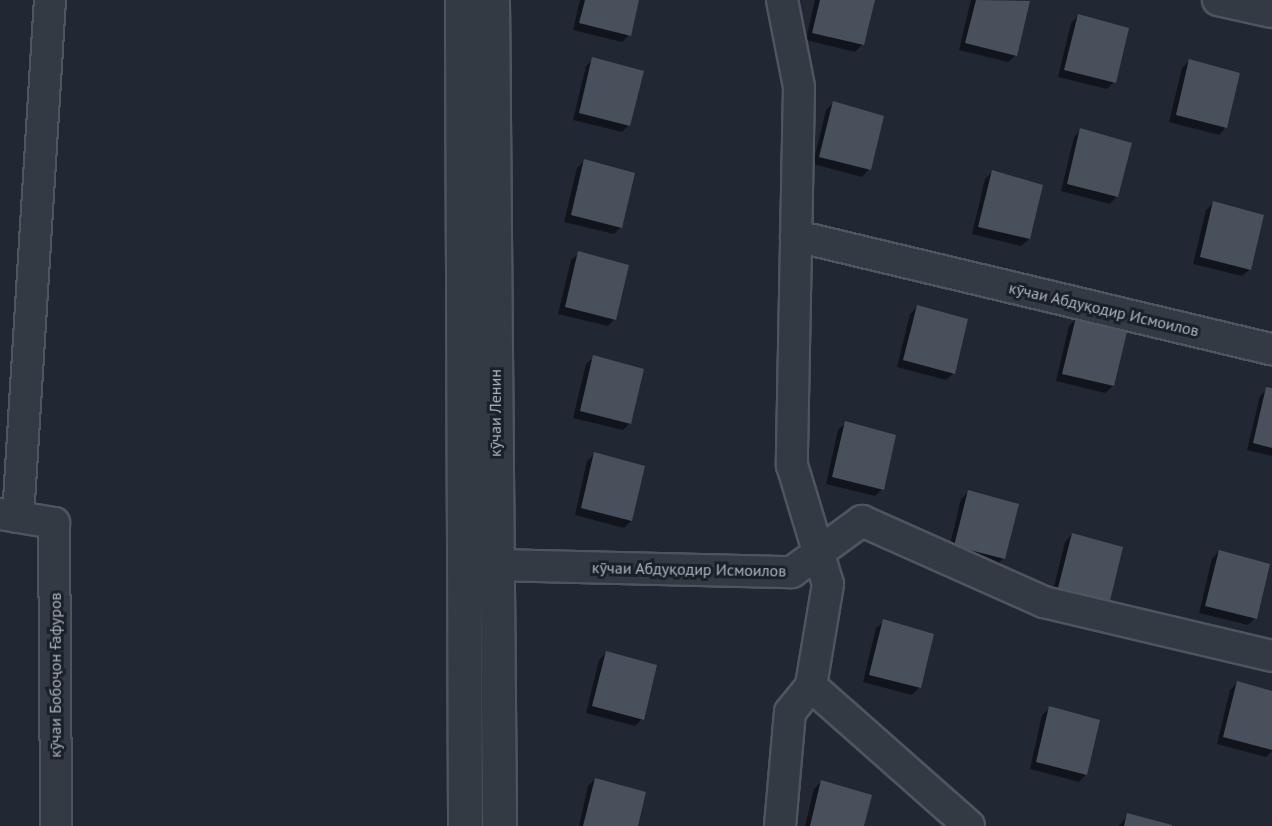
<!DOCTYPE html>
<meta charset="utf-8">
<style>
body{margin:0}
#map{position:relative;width:1272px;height:826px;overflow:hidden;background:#212833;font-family:"PT Sans",sans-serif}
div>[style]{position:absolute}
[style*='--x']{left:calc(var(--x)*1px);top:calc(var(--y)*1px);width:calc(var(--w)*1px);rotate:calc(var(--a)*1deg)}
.shadow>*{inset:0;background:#0007}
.building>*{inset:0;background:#48505c}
.roads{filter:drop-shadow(2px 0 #4f555e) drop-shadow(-2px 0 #4f555e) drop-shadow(0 2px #4f555e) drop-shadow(0 -2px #4f555e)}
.minor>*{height:30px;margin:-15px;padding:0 15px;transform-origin:15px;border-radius:15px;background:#343a44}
.tertiary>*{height:33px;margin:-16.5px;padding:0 16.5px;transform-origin:16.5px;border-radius:16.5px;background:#343a44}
span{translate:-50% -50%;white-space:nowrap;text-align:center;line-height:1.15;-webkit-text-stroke:6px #1a2028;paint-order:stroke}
.street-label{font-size:16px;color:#afb5c0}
</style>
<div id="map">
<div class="shadow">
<i style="clip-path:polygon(580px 0,638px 0,629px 35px,622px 42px,573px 30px)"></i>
<i style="clip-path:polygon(815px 0,873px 0,862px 45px,855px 52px,806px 40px)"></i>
<i style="clip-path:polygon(971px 0,1028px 2px,1016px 55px,1008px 62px,959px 50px)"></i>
<i style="clip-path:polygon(1078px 16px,1114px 82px,1107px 89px,1058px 77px,1071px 23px)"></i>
<i style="clip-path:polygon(593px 59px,629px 125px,622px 132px,573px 120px,586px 66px)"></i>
<i style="clip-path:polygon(1189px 61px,1226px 127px,1219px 135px,1169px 122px,1182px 68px)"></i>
<i style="clip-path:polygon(833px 103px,869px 169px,862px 177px,813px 164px,826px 110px)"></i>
<i style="clip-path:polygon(1081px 130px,1117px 196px,1110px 204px,1061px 191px,1074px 137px)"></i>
<i style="clip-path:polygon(584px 161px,621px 227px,614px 234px,564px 222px,577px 168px)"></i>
<i style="clip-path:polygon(992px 172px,1041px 186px,1029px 239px,1021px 246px,972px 234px,985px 179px)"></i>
<i style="clip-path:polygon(1213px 203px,1250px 269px,1242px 276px,1193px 264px,1206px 210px)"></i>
<i style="clip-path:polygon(579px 253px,615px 319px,608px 326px,558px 314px,571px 260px)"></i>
<i style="clip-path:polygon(917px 307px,954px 373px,946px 380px,897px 367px,910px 314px)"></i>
<i style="clip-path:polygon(1076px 319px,1113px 386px,1105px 393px,1056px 381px,1069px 326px)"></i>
<i style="clip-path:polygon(594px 357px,630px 423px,623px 430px,573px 418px,586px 364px)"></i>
<i style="clip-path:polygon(1267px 389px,1272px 390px,1272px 456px,1247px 450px,1260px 396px)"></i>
<i style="clip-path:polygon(846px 423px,882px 489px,875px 496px,826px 484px,838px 430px)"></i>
<i style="clip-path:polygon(594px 454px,631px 521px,624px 528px,575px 515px,587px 461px)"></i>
<i style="clip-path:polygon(968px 492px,1004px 558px,997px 565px,948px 553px,961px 499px)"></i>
<i style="clip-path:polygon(1072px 534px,1109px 600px,1102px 608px,1052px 595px,1065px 542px)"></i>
<i style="clip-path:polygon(1219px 551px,1255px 618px,1248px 625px,1199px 613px,1212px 559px)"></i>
<i style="clip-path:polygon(884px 621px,920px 687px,912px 695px,863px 682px,876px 628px)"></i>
<i style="clip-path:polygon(606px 653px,642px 719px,635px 726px,586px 713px,599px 660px)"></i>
<i style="clip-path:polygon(1237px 683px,1272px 692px,1272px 751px,1266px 757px,1217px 744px,1230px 690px)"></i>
<i style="clip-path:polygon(1050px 708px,1086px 774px,1079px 782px,1030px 769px,1042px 715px)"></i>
<i style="clip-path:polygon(595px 779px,636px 826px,579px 826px,588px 786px)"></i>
<i style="clip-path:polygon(821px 782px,863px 826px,805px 826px,814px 789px)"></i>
<i style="clip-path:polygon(1128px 815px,1168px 826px,1119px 826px)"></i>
</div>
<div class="building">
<i style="clip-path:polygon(585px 0,639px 0,631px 36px,579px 23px)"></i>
<i style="clip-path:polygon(820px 0,875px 0,864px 45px,812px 33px)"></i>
<i style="clip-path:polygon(976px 0,1030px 1px,1017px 56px,965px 43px)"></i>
<i style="clip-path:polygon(1078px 14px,1129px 28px,1116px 83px,1064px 70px)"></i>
<i style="clip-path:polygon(592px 57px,644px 71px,630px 126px,579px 113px)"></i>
<i style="clip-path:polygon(1189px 59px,1240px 73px,1227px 128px,1176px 115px)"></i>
<i style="clip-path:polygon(833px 101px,884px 116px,871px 170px,819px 157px)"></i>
<i style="clip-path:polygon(1080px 128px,1132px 143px,1118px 197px,1067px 184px)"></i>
<i style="clip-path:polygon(584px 159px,635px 173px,622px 228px,571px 215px)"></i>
<i style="clip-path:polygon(992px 170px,1043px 185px,1030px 239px,978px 227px)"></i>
<i style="clip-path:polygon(1213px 201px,1264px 215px,1251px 270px,1200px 257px)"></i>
<i style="clip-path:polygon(578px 251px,629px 265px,616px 320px,565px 307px)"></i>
<i style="clip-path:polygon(917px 305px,968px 319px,955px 374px,903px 360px)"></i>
<i style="clip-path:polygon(1076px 317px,1127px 332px,1114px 386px,1062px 374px)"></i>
<i style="clip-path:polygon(593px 355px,644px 369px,631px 424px,580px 411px)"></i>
<i style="clip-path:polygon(1266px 387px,1272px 388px,1272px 448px,1253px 443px)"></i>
<i style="clip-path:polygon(845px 421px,896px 435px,884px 490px,832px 477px)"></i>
<i style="clip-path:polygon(594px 452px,645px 466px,632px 521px,581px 508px)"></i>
<i style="clip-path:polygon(968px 490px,1019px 504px,1005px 559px,954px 546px)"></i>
<i style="clip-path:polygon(1072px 533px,1123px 547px,1110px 601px,1058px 588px)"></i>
<i style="clip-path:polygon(1219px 550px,1270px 564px,1257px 619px,1205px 606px)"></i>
<i style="clip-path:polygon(883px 619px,934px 634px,921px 688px,869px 675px)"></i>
<i style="clip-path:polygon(606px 651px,657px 665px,644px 720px,592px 706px)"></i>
<i style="clip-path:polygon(1237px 681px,1272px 691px,1272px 750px,1223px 737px)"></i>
<i style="clip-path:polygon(1049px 706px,1100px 720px,1087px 775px,1036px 762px)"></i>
<i style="clip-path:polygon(595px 778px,646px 792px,638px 826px,583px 826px)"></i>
<i style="clip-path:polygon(821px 780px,872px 795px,864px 826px,810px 826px)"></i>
<i style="clip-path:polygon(1127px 813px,1172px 825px,1172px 826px,1124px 826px)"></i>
</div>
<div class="roads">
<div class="minor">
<i style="--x:782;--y:0;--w:89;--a:78.9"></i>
<i style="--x:799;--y:87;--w:378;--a:91.1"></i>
<i style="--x:792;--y:465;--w:124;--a:73.2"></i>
<i style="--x:828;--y:584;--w:103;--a:99.5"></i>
<i style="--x:811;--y:686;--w:211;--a:41.5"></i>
<i style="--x:1218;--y:0;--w:55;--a:12.5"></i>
<i style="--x:796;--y:236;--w:489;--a:13.4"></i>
<i style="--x:0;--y:514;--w:55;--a:9.5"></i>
<i style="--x:54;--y:523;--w:303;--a:89.6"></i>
<i style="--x:18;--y:517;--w:518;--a:-86.46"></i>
<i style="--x:472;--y:567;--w:24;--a:-5"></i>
<i style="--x:496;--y:565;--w:296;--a:1.4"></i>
<i style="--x:792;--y:572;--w:87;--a:-36.1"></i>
<i style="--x:862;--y:521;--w:199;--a:24"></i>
<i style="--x:1044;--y:602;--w:234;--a:13.3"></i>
<i style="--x:780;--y:826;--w:114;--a:-85"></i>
<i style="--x:790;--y:712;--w:33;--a:-51"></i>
</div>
<div class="tertiary">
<i style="--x:462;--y:0;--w:826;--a:89.79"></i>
<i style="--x:492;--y:0;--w:826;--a:89.51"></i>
</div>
</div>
<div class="street-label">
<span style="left:1104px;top:309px;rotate:13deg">кӯчаи Абдуқодир Исмоилов</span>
<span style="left:495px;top:413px;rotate:-90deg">кӯчаи Ленин</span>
<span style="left:689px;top:569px;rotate:1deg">кӯчаи Абдуқодир Исмоилов</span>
<span style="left:55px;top:675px;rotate:-90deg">кӯчаи Бобоҷон Ғафуров</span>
</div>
</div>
